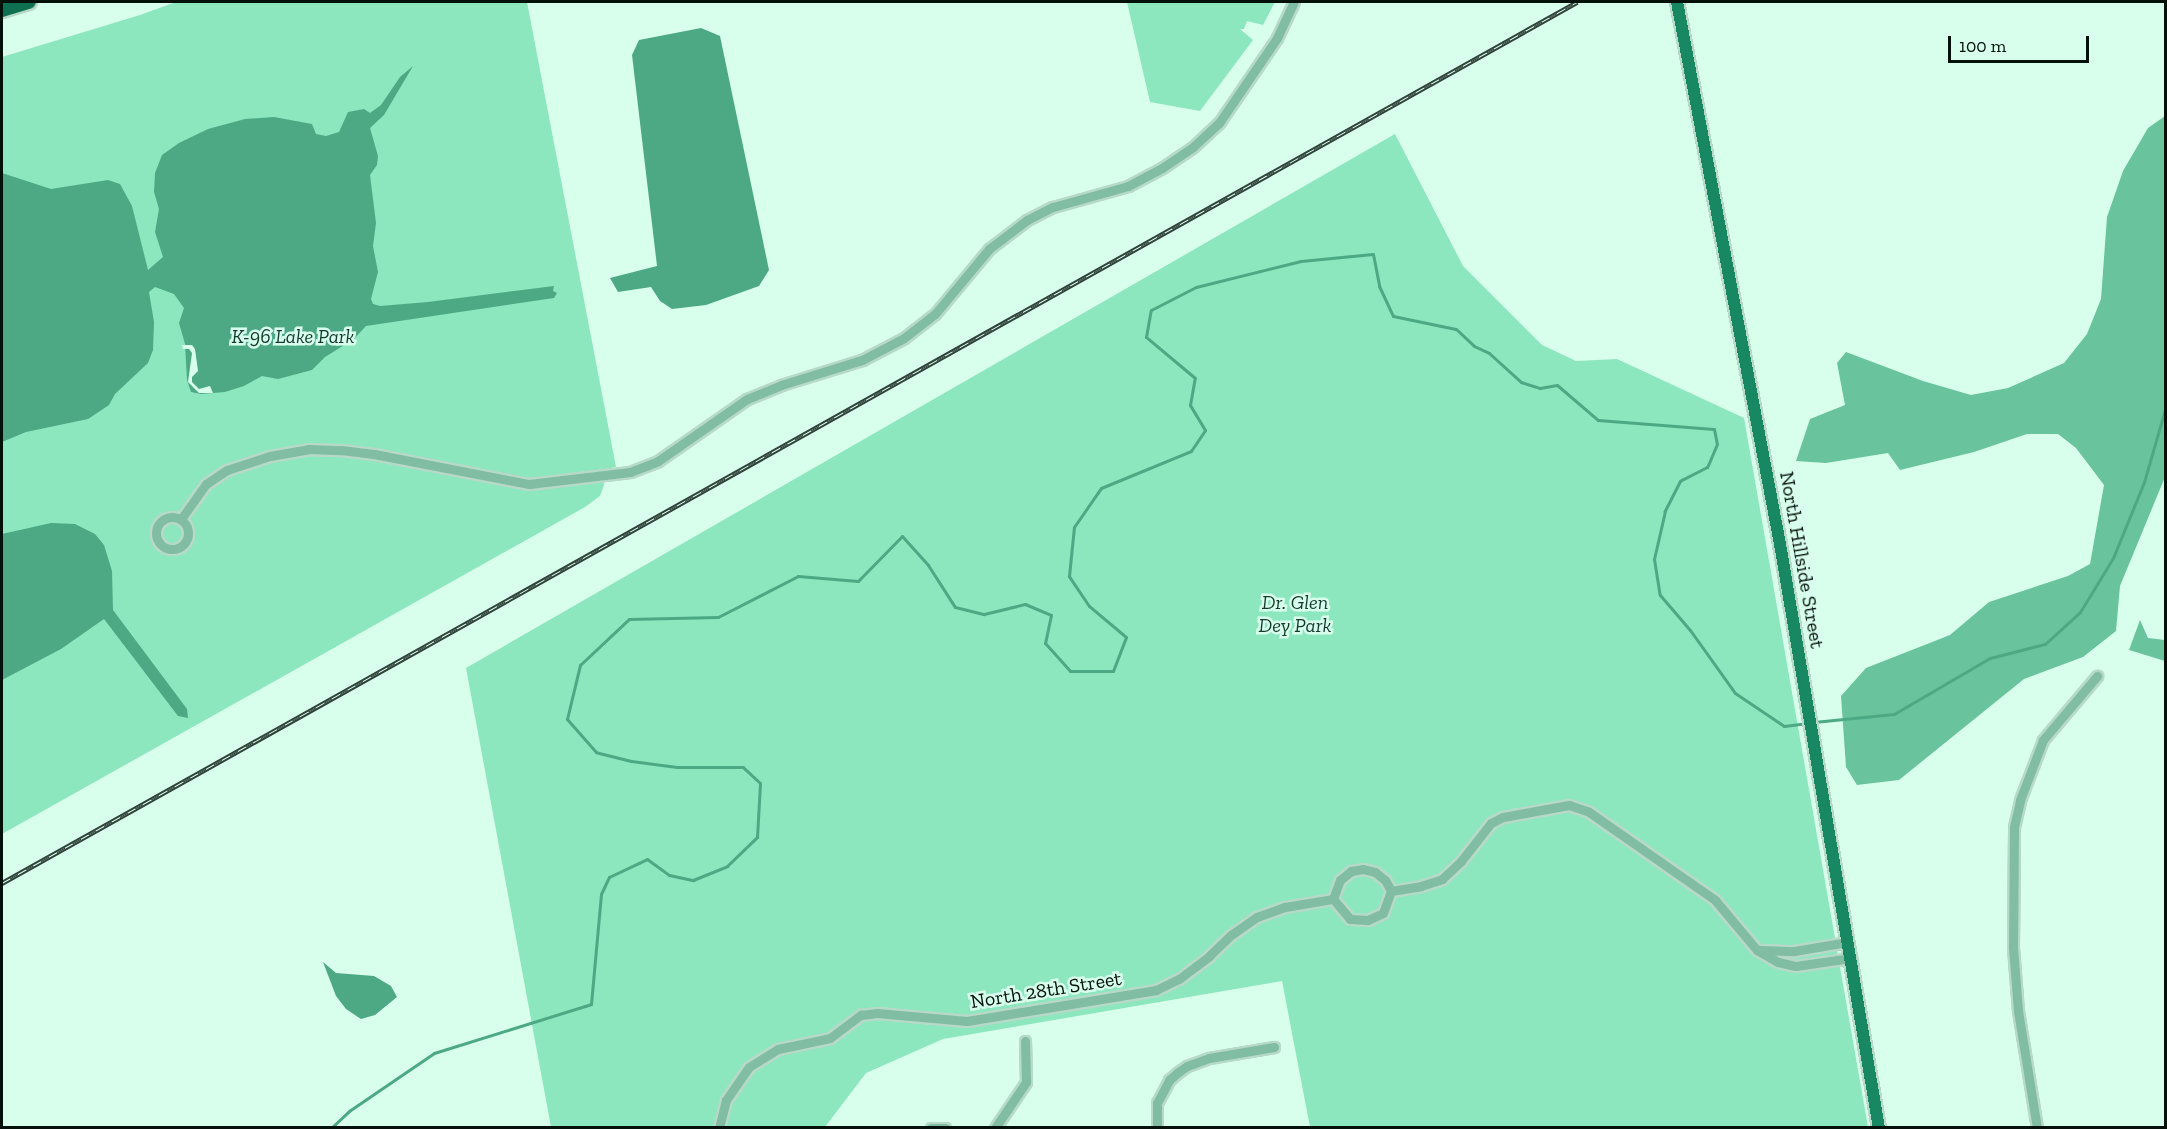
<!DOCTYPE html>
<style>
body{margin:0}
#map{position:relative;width:2167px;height:1129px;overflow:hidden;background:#d8ffec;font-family:"Zilla Slab",serif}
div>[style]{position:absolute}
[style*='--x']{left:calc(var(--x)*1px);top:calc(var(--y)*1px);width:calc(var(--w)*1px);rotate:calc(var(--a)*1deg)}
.green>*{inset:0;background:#8ce6be}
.forest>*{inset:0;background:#69c49d}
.water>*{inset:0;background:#4da984}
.pier>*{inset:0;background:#d8ffec}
.stream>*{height:3px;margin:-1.5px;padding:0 1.5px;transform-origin:1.5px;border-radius:1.5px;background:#4da984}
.roads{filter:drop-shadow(2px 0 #b6d9c8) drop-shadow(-2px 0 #b6d9c8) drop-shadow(0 2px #b6d9c8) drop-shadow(0 -2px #b6d9c8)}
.minor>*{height:9px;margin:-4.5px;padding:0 4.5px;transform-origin:4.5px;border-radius:4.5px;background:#81bda2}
.minor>.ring{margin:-4.5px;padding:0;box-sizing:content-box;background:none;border:9px solid #81bda2;border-radius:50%}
.major>*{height:12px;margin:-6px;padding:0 6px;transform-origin:6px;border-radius:6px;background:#178862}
.highway>*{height:14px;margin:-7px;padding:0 7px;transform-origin:7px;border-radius:7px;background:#0e7050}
.rail>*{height:5px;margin-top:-2.5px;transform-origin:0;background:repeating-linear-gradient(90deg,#d8ffec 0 9px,#30433a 0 18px);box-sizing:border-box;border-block:2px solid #30433a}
span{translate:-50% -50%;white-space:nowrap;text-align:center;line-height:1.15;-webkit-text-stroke:5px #d8ffec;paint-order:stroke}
.park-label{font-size:20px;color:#123b2b;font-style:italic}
.street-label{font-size:20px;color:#04110b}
.frame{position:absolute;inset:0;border:3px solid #04110b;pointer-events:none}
.scale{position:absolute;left:1948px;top:36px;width:141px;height:27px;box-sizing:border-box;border:3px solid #04110b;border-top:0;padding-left:8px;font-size:18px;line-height:21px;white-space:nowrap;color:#04110b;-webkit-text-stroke:4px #d8ffec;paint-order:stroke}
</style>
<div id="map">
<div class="green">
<i style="clip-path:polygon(176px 2px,527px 2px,616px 467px,601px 470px,604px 485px,600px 496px,585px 507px,2px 834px,2px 57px,140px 15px)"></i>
<i style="clip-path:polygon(1127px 2px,1275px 2px,1263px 25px,1247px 21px,1244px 29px,1240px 29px,1253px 40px,1200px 111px,1150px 102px)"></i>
<i style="clip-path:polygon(1395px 134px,1463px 266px,1542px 345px,1576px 361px,1617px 359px,1744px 418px,1868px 1127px,1310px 1127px,1282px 981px,943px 1039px,866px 1073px,825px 1127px,551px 1127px,466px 668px)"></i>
</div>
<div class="forest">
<i style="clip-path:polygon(2165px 116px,2165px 477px,2120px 586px,2116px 631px,2083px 657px,2024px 679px,1899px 780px,1857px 785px,1846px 767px,1841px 696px,1866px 668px,1950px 635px,1989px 602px,2068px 576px,2090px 564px,2104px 485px,2076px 448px,2058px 434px,2027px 434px,1974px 452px,1900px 470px,1888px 453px,1826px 463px,1796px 461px,1810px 419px,1845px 405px,1837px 363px,1846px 352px,1923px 381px,1971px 395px,2008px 388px,2064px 363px,2087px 334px,2101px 299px,2107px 217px,2123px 171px,2148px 128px)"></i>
<i style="clip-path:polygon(2140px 620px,2148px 638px,2165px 640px,2165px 661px,2129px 650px)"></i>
</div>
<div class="water">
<i style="clip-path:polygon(701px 28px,720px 36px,769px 270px,759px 286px,706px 305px,672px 309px,660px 301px,651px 287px,618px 292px,610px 278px,657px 266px,632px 55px,639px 40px)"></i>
<i style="clip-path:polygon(413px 66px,384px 115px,370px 128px,378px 156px,377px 165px,370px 175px,376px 223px,373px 246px,378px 272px,371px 299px,373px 304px,380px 306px,428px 302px,554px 286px,553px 291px,557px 293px,554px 298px,366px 326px,354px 339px,325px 357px,312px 370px,278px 379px,262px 376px,244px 386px,225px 392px,201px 394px,191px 392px,187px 380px,185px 344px,179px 323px,184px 308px,174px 294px,155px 287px,149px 292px,154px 322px,153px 350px,148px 363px,115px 394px,109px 405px,88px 419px,26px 432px,2px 442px,2px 173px,51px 189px,108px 180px,120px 184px,132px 206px,148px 270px,163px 257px,155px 232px,159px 209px,154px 192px,155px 173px,162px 155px,179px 143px,208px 129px,245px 119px,274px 117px,312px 124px,316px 134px,326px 136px,339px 132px,348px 112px,364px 109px,370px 113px,381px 105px,400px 77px)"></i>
<i style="clip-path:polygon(51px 523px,75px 524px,95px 534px,104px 545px,112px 571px,113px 610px,187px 709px,188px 718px,178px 716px,104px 619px,61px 649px,2px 680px,2px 534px)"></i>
<i style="clip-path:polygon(323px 962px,336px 973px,374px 976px,391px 986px,397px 997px,375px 1015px,361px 1019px,346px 1009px,336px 996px)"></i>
</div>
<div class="pier">
<i style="clip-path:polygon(182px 345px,192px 345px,195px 349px,198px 371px,192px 377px,192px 382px,199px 389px,210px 386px,213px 393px,199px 393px,188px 382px,192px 353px,189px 349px,183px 349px)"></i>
</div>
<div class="stream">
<i style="--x:1814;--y:722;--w:80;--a:-5.7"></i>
<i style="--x:1894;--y:714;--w:111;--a:-30.3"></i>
<i style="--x:1990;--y:658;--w:57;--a:-14.3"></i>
<i style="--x:2045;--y:644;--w:47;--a:-42.4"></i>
<i style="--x:2080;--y:612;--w:63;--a:-58.6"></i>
<i style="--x:2113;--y:558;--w:82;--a:-67.8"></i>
<i style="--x:2144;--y:482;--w:79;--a:-73.9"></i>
<i style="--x:331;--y:1128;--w:25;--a:-43"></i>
<i style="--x:349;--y:1111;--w:103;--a:-34.3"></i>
<i style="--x:434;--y:1053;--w:164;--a:-17.3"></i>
<i style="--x:591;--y:1004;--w:110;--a:-84.8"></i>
<i style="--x:601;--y:894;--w:19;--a:-65"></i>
<i style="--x:609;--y:877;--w:42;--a:-25.3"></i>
<i style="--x:647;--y:859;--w:27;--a:36"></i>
<i style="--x:669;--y:875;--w:25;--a:12"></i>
<i style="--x:693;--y:880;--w:37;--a:-22"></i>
<i style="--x:727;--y:866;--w:42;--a:-44"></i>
<i style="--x:757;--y:837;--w:54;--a:-86.8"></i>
<i style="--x:760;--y:783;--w:23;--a:-137"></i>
<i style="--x:743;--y:767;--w:66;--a:180"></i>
<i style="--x:677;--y:767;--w:46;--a:-172.6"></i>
<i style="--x:631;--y:761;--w:36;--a:-166"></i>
<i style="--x:596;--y:752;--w:44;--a:-131.3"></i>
<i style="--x:567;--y:719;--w:56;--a:-76.5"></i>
<i style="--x:580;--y:665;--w:67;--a:-43.2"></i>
<i style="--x:629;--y:619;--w:89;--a:-1.3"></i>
<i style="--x:718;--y:617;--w:90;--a:-27.1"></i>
<i style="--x:798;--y:576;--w:60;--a:4.8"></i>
<i style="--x:858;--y:581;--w:63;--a:-45.6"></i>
<i style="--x:902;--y:536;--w:39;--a:48"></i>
<i style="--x:928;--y:565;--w:50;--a:57.3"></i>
<i style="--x:955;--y:607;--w:30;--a:14"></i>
<i style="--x:984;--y:614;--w:42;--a:-13.7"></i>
<i style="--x:1025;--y:604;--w:28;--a:23"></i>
<i style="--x:1051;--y:615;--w:29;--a:102"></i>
<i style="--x:1045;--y:643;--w:38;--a:48"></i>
<i style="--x:1070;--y:671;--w:43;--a:0"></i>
<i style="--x:1113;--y:671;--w:36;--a:-69"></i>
<i style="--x:1126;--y:637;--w:48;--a:-140"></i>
<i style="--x:1089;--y:606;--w:36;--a:-124"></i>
<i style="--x:1069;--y:576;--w:49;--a:-84.2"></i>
<i style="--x:1074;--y:527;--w:47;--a:-55.3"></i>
<i style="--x:1101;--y:488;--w:97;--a:-22.3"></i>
<i style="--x:1191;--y:451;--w:25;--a:-56"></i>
<i style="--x:1205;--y:430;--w:29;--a:-121"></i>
<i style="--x:1190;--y:405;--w:27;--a:-80"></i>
<i style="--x:1195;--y:378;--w:64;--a:-140.1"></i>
<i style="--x:1146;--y:337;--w:27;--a:-80"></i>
<i style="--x:1151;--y:310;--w:51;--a:-27.1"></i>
<i style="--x:1196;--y:287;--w:108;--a:-13.9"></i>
<i style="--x:1301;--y:261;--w:72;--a:-5.6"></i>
<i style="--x:1373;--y:254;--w:33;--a:79"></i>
<i style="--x:1379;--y:286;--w:33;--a:65"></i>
<i style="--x:1393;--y:316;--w:64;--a:11.7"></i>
<i style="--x:1456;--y:329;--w:25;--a:43"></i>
<i style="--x:1474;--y:346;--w:17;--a:25"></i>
<i style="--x:1489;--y:353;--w:43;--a:42.2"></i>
<i style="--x:1521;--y:382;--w:20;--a:18"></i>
<i style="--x:1540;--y:388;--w:17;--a:-10"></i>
<i style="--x:1557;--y:385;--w:54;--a:40.5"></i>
<i style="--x:1598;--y:420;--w:116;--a:4.4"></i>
<i style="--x:1714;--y:429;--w:15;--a:79"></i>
<i style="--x:1717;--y:444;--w:25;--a:113"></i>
<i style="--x:1707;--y:467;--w:30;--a:153"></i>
<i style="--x:1680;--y:481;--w:34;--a:117"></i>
<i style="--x:1665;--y:511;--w:49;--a:102.9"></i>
<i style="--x:1654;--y:559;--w:36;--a:81"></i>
<i style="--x:1660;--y:595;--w:46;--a:49.4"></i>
<i style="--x:1690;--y:630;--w:77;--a:54.5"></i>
<i style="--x:1735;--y:693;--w:59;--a:34"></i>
<i style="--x:1784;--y:726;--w:24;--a:-7"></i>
</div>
<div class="roads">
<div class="minor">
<i class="ring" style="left:156px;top:517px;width:23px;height:23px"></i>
<i style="--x:181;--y:519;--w:43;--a:-54.5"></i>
<i style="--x:206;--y:484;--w:25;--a:-34"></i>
<i style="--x:227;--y:470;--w:45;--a:-18"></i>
<i style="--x:270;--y:456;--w:39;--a:-10"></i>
<i style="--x:308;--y:449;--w:33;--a:2"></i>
<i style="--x:341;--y:450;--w:33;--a:7"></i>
<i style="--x:374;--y:454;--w:158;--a:11"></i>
<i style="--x:529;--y:484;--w:102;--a:-6.8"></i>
<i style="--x:630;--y:472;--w:30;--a:-21"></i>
<i style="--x:658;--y:461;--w:108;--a:-34.9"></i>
<i style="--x:747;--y:399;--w:37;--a:-22"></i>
<i style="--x:781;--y:385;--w:85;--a:-17.2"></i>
<i style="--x:862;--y:360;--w:47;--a:-27.6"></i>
<i style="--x:904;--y:338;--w:39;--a:-38"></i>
<i style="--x:935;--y:314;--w:85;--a:-50.3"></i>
<i style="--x:989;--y:249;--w:48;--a:-37.3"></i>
<i style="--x:1027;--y:220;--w:29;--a:-27"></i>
<i style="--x:1053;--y:207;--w:78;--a:-15.6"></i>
<i style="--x:1128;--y:186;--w:38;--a:-28"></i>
<i style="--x:1162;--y:168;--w:37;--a:-34"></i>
<i style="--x:1193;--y:147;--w:35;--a:-43"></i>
<i style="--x:1219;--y:123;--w:103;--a:-55.7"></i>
<i style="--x:1277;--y:38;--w:40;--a:-65"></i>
<i style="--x:1363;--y:869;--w:12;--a:14"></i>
<i style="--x:1375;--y:872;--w:13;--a:39"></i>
<i style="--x:1385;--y:880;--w:13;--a:61"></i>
<i style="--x:1391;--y:891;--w:23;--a:110"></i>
<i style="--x:1383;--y:913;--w:17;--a:155"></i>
<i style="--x:1368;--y:920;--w:18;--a:-177"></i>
<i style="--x:1350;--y:919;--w:26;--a:-130"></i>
<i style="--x:1333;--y:899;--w:20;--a:-70"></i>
<i style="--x:1340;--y:880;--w:14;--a:-39"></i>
<i style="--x:1351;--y:871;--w:12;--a:-9"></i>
<i style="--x:1391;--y:891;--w:30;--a:-9"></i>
<i style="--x:1421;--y:886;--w:22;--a:-18"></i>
<i style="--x:1442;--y:879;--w:26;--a:-43"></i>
<i style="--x:1461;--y:861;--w:48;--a:-51.7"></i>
<i style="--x:1491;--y:823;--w:13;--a:-27"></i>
<i style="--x:1503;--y:817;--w:67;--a:-10.3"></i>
<i style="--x:1569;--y:805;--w:21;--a:19"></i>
<i style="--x:1589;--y:812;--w:154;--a:34.9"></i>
<i style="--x:1715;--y:900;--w:65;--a:50"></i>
<i style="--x:1757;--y:950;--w:24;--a:30"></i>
<i style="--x:1778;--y:962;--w:18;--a:13"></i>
<i style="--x:1796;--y:966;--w:56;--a:-8.3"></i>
<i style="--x:1760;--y:950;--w:34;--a:2"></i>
<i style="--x:1794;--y:951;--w:55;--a:-9.5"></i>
<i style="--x:719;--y:1128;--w:29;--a:-76"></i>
<i style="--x:726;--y:1100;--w:40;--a:-55.1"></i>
<i style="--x:749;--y:1067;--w:34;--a:-32"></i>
<i style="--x:778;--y:1049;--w:53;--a:-11.9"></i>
<i style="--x:830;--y:1038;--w:39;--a:-37"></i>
<i style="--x:861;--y:1015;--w:16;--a:-7"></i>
<i style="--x:877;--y:1013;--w:90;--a:5.1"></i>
<i style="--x:967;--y:1021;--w:192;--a:-9.3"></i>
<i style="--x:1156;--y:990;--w:25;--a:-26"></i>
<i style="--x:1179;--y:979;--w:38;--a:-37"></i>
<i style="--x:1209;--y:956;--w:30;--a:-44"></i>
<i style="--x:1231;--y:935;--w:32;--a:-35"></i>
<i style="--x:1257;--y:917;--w:30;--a:-20"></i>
<i style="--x:1285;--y:907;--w:49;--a:-9.5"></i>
<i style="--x:931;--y:1128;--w:14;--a:0"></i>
<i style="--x:995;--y:1128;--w:55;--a:-56"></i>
<i style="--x:1026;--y:1082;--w:41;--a:-91.4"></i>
<i style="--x:1157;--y:1128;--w:25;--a:-90"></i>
<i style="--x:1157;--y:1103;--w:26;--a:-62"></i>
<i style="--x:1169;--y:1080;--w:11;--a:-41"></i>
<i style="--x:1177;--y:1073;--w:12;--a:-35"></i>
<i style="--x:1187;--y:1066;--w:23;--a:-20"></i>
<i style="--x:1209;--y:1058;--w:66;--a:-9.6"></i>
<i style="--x:2037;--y:1128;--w:119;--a:-99.2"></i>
<i style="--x:2018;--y:1011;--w:64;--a:-94.5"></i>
<i style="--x:2013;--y:947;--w:120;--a:-89.5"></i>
<i style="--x:2014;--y:827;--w:28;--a:-77"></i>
<i style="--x:2020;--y:800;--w:64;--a:-69"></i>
<i style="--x:2043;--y:740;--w:84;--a:-49.8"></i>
</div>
<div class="major">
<i style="--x:1677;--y:2;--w:552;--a:79.24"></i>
<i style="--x:1780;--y:544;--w:592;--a:80.38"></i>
</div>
<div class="highway">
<i style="--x:2;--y:10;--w:28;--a:-17"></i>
</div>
</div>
<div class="rail">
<i style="--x:2;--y:883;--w:1805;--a:-29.22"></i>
</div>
<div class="park-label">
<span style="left:293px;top:336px">K-96 Lake Park</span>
<span style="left:1295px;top:614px">Dr. Glen<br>Dey Park</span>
</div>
<div class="street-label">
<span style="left:1802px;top:560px;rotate:80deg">North Hillside Street</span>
<span style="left:1046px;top:990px;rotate:-9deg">North 28th Street</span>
</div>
<div class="frame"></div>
<div class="scale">100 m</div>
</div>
